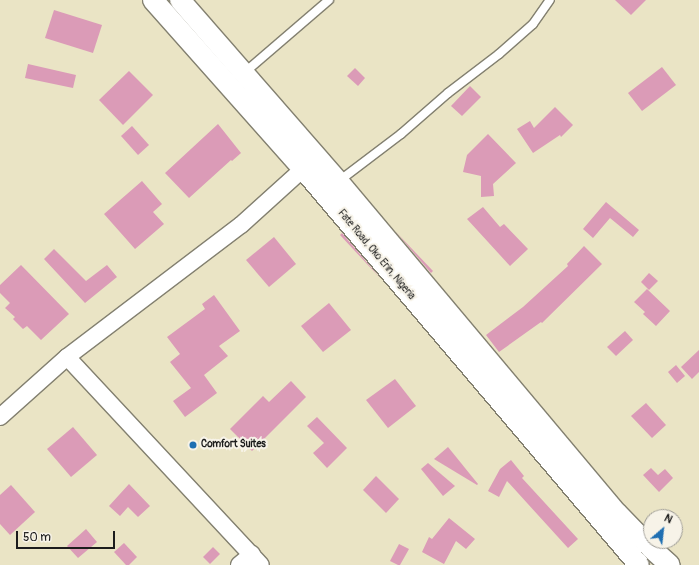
<!DOCTYPE html>
<style>
body{margin:0}
#map{position:relative;width:699px;height:565px;overflow:hidden;background:#eae4c5;font-family:Pangolin,sans-serif}
div>[style]{position:absolute}
[style*='--x']{left:calc(var(--x)*1px);top:calc(var(--y)*1px);width:calc(var(--w)*1px);rotate:calc(var(--a)*1deg)}
.building>*{inset:0;background:#db9bb7}
.roads{filter:drop-shadow(1px 0 #838070) drop-shadow(-1px 0 #838070) drop-shadow(0 1px #838070) drop-shadow(0 -1px #838070)}
.service>*{height:8px;margin:-4px;padding:0 4px;transform-origin:4px;border-radius:4px;background:#fff}
.minor>*{height:16px;margin:-8px;padding:0 8px;transform-origin:8px;border-radius:8px;background:#fff}
.tertiary>*{height:20px;margin:-10px;padding:0 10px;transform-origin:10px;border-radius:10px;background:#fff}
.dots>*{width:11px;height:11px;translate:-50% -50%;box-sizing:border-box;border:2px solid #f7f3e8;border-radius:50%}
span{translate:-50% -50%;white-space:nowrap;text-align:center;line-height:1.15;-webkit-text-stroke:4px #f7f3e8;paint-order:stroke}
.street-label{font-size:10px;color:#1c1c1c}
.poi-label{font-size:10px;color:#1c1c1c;font-weight:700}
.left{translate:0 -50%;text-align:left}
.north{position:absolute;left:643px;top:509px;width:40px;height:40px;box-sizing:border-box;background:#f7f3e8;border:1px solid #9f9d96;border-radius:50%;rotate:28deg;font-size:11px;font-weight:700;line-height:16px;text-align:center;color:#1c1c1c}
.north::after{content:'';display:block;margin:auto;width:14px;height:18px;background:#1f6fb2;clip-path:polygon(50% 0,100% 100%,50% 72%,0 100%)}
.scale{position:absolute;left:16px;top:531px;width:99px;height:18px;box-sizing:border-box;border:2px solid #1c1c1c;border-top:0;padding-left:5px;font-size:12px;line-height:14px;white-space:nowrap;color:#1c1c1c;-webkit-text-stroke:3px #f7f3e8;paint-order:stroke}
</style>
<div id="map">
<div class="building">
<i style="clip-path:polygon(615px 0,646px 0,631px 15px)"></i>
<i style="clip-path:polygon(54px 10px,102px 25px,93px 53px,45px 38px)"></i>
<i style="clip-path:polygon(28px 64px,76px 75px,73px 88px,25px 78px)"></i>
<i style="clip-path:polygon(662px 67px,676px 85px,642px 111px,628px 93px)"></i>
<i style="clip-path:polygon(355px 68px,365px 78px,358px 86px,347px 76px)"></i>
<i style="clip-path:polygon(129px 71px,153px 95px,123px 125px,99px 100px)"></i>
<i style="clip-path:polygon(470px 86px,481px 97px,462px 116px,451px 106px)"></i>
<i style="clip-path:polygon(555px 107px,573px 125px,561px 137px,560px 135px,533px 153px,517px 129px,530px 121px,534px 128px)"></i>
<i style="clip-path:polygon(218px 124px,241px 153px,232px 161px,231px 160px,189px 198px,165px 173px)"></i>
<i style="clip-path:polygon(132px 126px,149px 145px,138px 155px,121px 136px)"></i>
<i style="clip-path:polygon(488px 134px,516px 163px,493px 184px,494px 196px,481px 197px,481px 176px,463px 172px,467px 155px)"></i>
<i style="clip-path:polygon(142px 181px,162px 204px,153px 212px,164px 224px,135px 249px,104px 214px)"></i>
<i style="clip-path:polygon(606px 202px,639px 230px,633px 237px,610px 218px,593px 238px,583px 229px)"></i>
<i style="clip-path:polygon(483px 207px,500px 227px,504px 224px,528px 249px,510px 266px,467px 219px)"></i>
<i style="clip-path:polygon(395px 231px,433px 271px,431px 273px)"></i>
<i style="clip-path:polygon(342px 233px,381px 279px,340px 235px)"></i>
<i style="clip-path:polygon(274px 237px,296px 264px,269px 287px,246px 260px)"></i>
<i style="clip-path:polygon(584px 246px,602px 264px,542px 323px,541px 322px,499px 352px,486px 335px,523px 307px,568px 266px,567px 264px)"></i>
<i style="clip-path:polygon(54px 249px,86px 281px,107px 265px,117px 277px,85px 303px,44px 259px)"></i>
<i style="clip-path:polygon(21px 265px,69px 314px,41px 340px,27px 326px,23px 329px,13px 319px,15px 317px,5px 308px,10px 303px,0 293px,0 285px)"></i>
<i style="clip-path:polygon(649px 273px,658px 281px,649px 290px,641px 282px)"></i>
<i style="clip-path:polygon(647px 289px,670px 311px,656px 326px,643px 314px,645px 312px,634px 302px)"></i>
<i style="clip-path:polygon(214px 295px,240px 331px,219px 346px,228px 356px,204px 375px,217px 393px,185px 417px,173px 401px,191px 388px,170px 362px,180px 354px,167px 337px,205px 309px,202px 304px)"></i>
<i style="clip-path:polygon(329px 303px,351px 330px,323px 352px,301px 326px)"></i>
<i style="clip-path:polygon(625px 331px,633px 340px,616px 356px,607px 347px)"></i>
<i style="clip-path:polygon(699px 350px,699px 372px,692px 379px,681px 367px)"></i>
<i style="clip-path:polygon(676px 365px,685px 376px,677px 383px,668px 372px)"></i>
<i style="clip-path:polygon(395px 379px,416px 406px,388px 428px,366px 400px)"></i>
<i style="clip-path:polygon(291px 381px,306px 397px,252px 451px,230px 429px,263px 396px,269px 402px)"></i>
<i style="clip-path:polygon(646px 403px,666px 425px,652px 438px,631px 416px)"></i>
<i style="clip-path:polygon(317px 417px,347px 448px,327px 468px,313px 453px,324px 443px,307px 426px)"></i>
<i style="clip-path:polygon(73px 427px,97px 455px,71px 477px,47px 449px)"></i>
<i style="clip-path:polygon(448px 447px,478px 484px,477px 485px,434px 459px)"></i>
<i style="clip-path:polygon(511px 460px,524px 476px,522px 478px,578px 539px,568px 548px,507px 481px,499px 497px,488px 491px,500px 469px)"></i>
<i style="clip-path:polygon(428px 463px,455px 486px,443px 496px,421px 469px)"></i>
<i style="clip-path:polygon(651px 468px,658px 475px,665px 469px,673px 478px,659px 492px,643px 475px)"></i>
<i style="clip-path:polygon(376px 476px,399px 499px,386px 513px,363px 490px)"></i>
<i style="clip-path:polygon(129px 484px,150px 506px,138px 517px,128px 507px,120px 516px,109px 506px)"></i>
<i style="clip-path:polygon(11px 485px,35px 512px,10px 535px,0 524px,0 495px)"></i>
<i style="clip-path:polygon(449px 518px,475px 539px,466px 549px,456px 541px,444px 564px,422px 552px,429px 537px,432px 539px)"></i>
<i style="clip-path:polygon(86px 529px,97px 542px,78px 558px,67px 546px)"></i>
<i style="clip-path:polygon(124px 543px,137px 557px,129px 565px,126px 565px,114px 552px)"></i>
<i style="clip-path:polygon(399px 544px,409px 549px,400px 565px,398px 565px,390px 561px)"></i>
<i style="clip-path:polygon(213px 547px,220px 554px,210px 564px,203px 557px)"></i>
</div>
<div class="roads">
<div class="service">
<i style="--x:244;--y:73;--w:112;--a:-40.7"></i>
<i style="--x:339;--y:181;--w:78;--a:-37.2"></i>
<i style="--x:401;--y:134;--w:62;--a:-41.1"></i>
<i style="--x:448;--y:93;--w:64;--a:-37.4"></i>
<i style="--x:499;--y:54;--w:45;--a:-41.4"></i>
<i style="--x:533;--y:24;--w:29;--a:-55"></i>
</div>
<div class="minor">
<i style="--x:67;--y:357;--w:284;--a:47"></i>
<i style="--x:0;--y:417;--w:90;--a:-41.8"></i>
<i style="--x:67;--y:357;--w:218;--a:-37.2"></i>
<i style="--x:241;--y:225;--w:84;--a:-42.1"></i>
<i style="--x:239;--y:565;--w:17;--a:-40"></i>
</div>
<div class="tertiary">
<i style="--x:153;--y:0;--w:226;--a:48.4"></i>
<i style="--x:303;--y:169;--w:519;--a:49.69"></i>
<i style="--x:180;--y:0;--w:242;--a:48.9"></i>
<i style="--x:339;--y:182;--w:432;--a:50"></i>
<i style="--x:617;--y:513;--w:49;--a:45.8"></i>
<i style="--x:651;--y:548;--w:25;--a:42"></i>
</div>
</div>
<div class="dots">
<i style="left:193px;top:445px;background:#1f6fb2"></i>
</div>
<div class="street-label">
<span style="left:376px;top:255px;rotate:50deg">Fate Road, Oko Erin, Nigeria</span>
</div>
<div class="poi-label">
<span class="left" style="left:201px;top:445px">Comfort Suites</span>
</div>
<div class="north">N</div>
<div class="scale">50 m</div>
</div>
